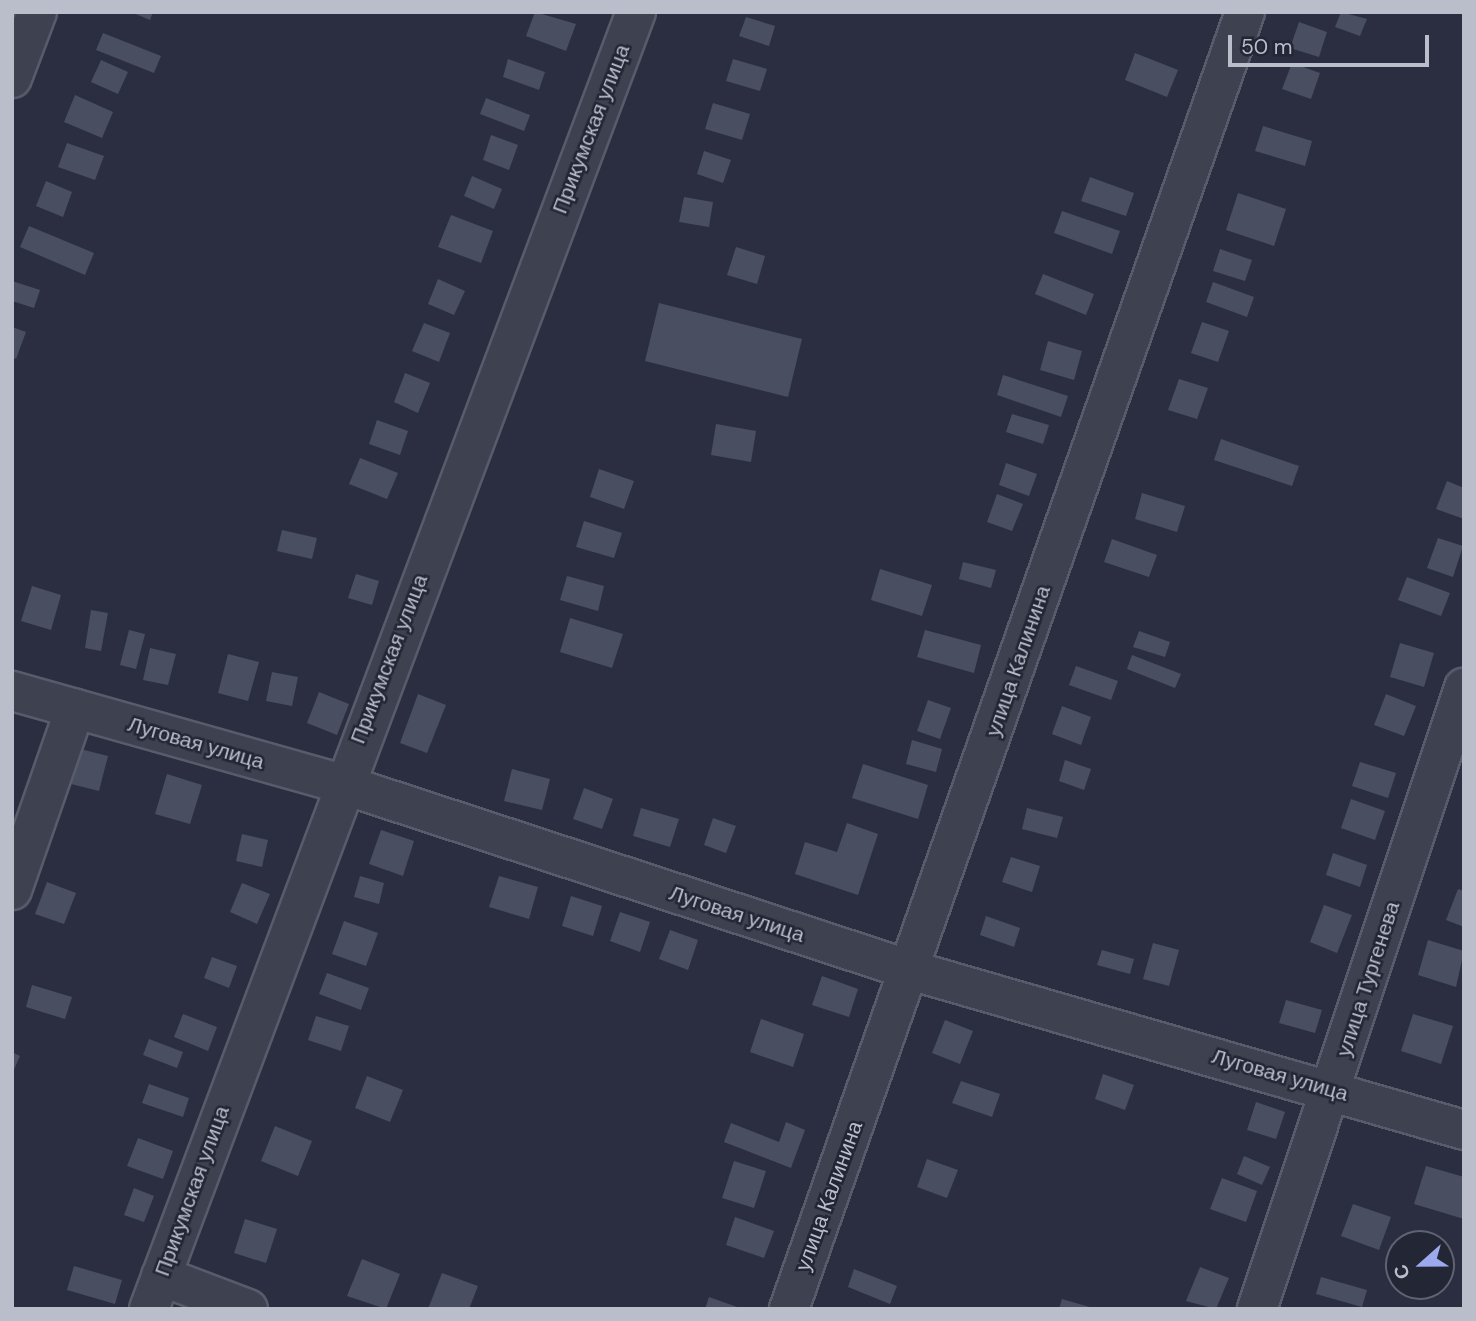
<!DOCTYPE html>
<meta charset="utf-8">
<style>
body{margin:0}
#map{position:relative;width:1476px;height:1321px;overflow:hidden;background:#2a2e40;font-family:"DM Sans",sans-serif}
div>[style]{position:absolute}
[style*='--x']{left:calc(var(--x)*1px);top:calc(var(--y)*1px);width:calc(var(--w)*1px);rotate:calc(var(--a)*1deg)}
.building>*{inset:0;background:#494e61}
.roads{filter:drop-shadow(2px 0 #585c6a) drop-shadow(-2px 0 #585c6a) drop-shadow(0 2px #585c6a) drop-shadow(0 -2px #585c6a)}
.minor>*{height:38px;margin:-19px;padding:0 19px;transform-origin:19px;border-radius:19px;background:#3d4150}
span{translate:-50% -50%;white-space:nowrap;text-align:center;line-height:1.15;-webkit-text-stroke:5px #222635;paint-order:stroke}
.street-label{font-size:21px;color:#babdca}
.frame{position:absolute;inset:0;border:14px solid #babdca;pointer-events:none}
.north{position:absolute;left:1385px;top:1230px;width:70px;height:70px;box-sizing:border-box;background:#222635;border:2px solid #5f6271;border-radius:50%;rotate:249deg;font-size:19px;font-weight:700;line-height:28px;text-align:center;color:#babdca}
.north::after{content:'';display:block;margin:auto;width:24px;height:32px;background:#9ca9ed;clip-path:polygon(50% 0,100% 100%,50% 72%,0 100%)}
.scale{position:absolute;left:1228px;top:35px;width:201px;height:32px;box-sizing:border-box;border:4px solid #babdca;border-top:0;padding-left:9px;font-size:21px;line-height:24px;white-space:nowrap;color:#babdca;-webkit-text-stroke:5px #222635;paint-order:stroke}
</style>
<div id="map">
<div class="building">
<i style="clip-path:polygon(131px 12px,153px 12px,150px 20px)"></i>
<i style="clip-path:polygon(535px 12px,576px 24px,566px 51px,526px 36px)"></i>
<i style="clip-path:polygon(1341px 12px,1367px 19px,1360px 36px,1335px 27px)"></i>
<i style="clip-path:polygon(746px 17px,775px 26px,769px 46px,739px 36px)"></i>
<i style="clip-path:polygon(1299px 22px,1327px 32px,1319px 57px,1290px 48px)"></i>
<i style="clip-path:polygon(103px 33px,161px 56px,154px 73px,96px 50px)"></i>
<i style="clip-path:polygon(1135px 53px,1178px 70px,1167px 97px,1125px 80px)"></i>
<i style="clip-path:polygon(508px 59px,545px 72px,539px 90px,503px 77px)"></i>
<i style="clip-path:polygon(733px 59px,767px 69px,760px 91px,726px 81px)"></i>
<i style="clip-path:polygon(101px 60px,128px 72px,118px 94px,91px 82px)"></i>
<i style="clip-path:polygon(1292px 63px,1320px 73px,1311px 99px,1282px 89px)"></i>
<i style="clip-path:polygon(75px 95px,113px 112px,102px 138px,64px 122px)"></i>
<i style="clip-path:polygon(486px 98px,530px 115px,524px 131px,480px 114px)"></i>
<i style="clip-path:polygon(713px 103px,750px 114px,742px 140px,705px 129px)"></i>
<i style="clip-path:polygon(1263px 126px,1312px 141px,1305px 166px,1255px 151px)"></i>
<i style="clip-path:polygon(491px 135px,518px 145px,509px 170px,483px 160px)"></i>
<i style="clip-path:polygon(67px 143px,104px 156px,95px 180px,58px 167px)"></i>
<i style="clip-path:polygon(704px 151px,731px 160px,723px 183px,697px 174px)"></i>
<i style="clip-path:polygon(472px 176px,502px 189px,494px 209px,464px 196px)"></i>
<i style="clip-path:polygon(1090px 177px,1134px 193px,1126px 216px,1081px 201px)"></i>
<i style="clip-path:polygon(46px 181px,72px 192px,63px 217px,36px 206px)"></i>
<i style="clip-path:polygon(1238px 193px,1286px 209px,1274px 246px,1226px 230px)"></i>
<i style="clip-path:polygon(684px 197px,713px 202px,709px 227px,679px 222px)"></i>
<i style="clip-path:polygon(1062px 211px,1120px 231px,1112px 254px,1054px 233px)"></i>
<i style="clip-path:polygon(451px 215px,493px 231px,481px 263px,438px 247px)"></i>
<i style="clip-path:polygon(29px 226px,94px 253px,85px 275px,20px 247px)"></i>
<i style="clip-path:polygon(736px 247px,765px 256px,757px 284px,727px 275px)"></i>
<i style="clip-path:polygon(1220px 249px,1252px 260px,1245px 281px,1213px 271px)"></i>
<i style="clip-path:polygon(1043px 274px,1094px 294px,1086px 315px,1035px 294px)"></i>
<i style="clip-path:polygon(438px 279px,465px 291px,454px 315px,428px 304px)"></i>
<i style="clip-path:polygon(12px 281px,40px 290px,34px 308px,12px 301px)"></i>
<i style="clip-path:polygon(1213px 282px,1254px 297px,1247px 317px,1206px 302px)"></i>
<i style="clip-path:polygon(659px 303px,802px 339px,788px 397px,645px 361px)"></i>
<i style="clip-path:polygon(1202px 322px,1229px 331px,1218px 362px,1191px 353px)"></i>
<i style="clip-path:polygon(424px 323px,450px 333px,439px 362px,412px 351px)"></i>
<i style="clip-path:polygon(12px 327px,26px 332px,16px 359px,12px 357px)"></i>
<i style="clip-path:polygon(1048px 341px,1082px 351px,1074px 380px,1040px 370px)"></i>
<i style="clip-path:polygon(405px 373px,430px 383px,418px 413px,394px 402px)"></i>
<i style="clip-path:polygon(1003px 375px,1068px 396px,1061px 417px,997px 395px)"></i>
<i style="clip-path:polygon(1179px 379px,1208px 388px,1197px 419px,1168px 410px)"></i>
<i style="clip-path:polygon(1012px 414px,1049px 425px,1043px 444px,1006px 432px)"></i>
<i style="clip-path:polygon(377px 420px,408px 431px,400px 455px,369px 444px)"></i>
<i style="clip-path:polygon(716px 424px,756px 431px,751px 462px,711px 455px)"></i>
<i style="clip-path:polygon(1221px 439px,1299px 466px,1292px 486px,1214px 460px)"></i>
<i style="clip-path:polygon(360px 458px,398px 473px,387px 499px,349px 484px)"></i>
<i style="clip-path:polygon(1006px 463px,1037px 474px,1029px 496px,999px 485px)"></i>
<i style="clip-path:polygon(599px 469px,634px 481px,624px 509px,590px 497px)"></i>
<i style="clip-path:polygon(1447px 481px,1464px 488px,1464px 519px,1436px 509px)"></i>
<i style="clip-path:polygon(1142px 493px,1185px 506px,1177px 532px,1135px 519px)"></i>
<i style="clip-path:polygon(997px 494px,1023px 504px,1012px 531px,987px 522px)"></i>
<i style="clip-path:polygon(584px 521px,622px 533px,614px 558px,576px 547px)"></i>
<i style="clip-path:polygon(282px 530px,317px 538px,312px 559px,277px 551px)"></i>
<i style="clip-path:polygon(1438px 538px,1463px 546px,1453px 577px,1427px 568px)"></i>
<i style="clip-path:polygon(1112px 539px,1157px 555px,1149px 577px,1104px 562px)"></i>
<i style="clip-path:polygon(963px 562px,996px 570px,991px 588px,959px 579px)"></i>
<i style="clip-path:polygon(880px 569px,932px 585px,922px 616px,871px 600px)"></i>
<i style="clip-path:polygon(356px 574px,379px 581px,372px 605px,348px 598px)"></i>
<i style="clip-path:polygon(567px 576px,604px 586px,598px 611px,560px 600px)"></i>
<i style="clip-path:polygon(1407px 577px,1450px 593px,1441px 616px,1398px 600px)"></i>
<i style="clip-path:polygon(32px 586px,61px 595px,51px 630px,21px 621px)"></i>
<i style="clip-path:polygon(91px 610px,108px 613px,101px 651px,85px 648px)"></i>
<i style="clip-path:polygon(570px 618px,623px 634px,612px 668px,560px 652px)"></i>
<i style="clip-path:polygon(129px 630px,145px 634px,136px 669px,120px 665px)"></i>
<i style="clip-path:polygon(925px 630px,981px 645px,974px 673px,917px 657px)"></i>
<i style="clip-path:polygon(1139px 631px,1170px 642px,1165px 657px,1133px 647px)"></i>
<i style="clip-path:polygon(1400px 643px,1434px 653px,1424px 687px,1390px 677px)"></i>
<i style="clip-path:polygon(150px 648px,176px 654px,168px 685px,143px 680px)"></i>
<i style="clip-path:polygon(228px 654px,259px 662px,248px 701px,218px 693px)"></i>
<i style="clip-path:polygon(1132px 655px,1181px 674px,1175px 688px,1127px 669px)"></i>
<i style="clip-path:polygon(1076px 666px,1118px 681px,1111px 700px,1069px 685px)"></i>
<i style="clip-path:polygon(272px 672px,298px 677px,292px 706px,266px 701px)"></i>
<i style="clip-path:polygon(319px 692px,349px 704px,337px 735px,307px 723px)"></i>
<i style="clip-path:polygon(418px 694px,446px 705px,427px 753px,400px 743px)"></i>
<i style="clip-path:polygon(1386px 694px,1416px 706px,1404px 736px,1374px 725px)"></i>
<i style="clip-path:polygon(928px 700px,951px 708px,940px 739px,917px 731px)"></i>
<i style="clip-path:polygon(1062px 706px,1091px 717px,1081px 745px,1052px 734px)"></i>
<i style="clip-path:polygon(912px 740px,942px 749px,936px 772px,906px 764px)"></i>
<i style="clip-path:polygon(80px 749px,108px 756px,99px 791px,71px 784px)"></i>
<i style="clip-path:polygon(1065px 760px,1091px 769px,1084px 790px,1059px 781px)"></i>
<i style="clip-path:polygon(1360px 762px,1396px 773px,1388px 798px,1352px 786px)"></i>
<i style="clip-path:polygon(863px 764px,928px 785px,918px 819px,852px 798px)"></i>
<i style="clip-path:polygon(512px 769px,550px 779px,542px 810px,504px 801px)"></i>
<i style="clip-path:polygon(167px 774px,202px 785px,190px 824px,155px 814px)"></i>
<i style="clip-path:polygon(584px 788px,613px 799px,602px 829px,573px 819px)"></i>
<i style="clip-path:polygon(1351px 799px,1385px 811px,1375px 840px,1341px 828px)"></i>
<i style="clip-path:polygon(641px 808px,679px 819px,670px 847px,633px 836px)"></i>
<i style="clip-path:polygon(1027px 808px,1063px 817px,1057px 838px,1022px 829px)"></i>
<i style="clip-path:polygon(713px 818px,736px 826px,726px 853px,704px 845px)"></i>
<i style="clip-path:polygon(847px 823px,878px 834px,858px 895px,795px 874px,805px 842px,837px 852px)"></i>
<i style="clip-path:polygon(381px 830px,414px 841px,403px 876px,369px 864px)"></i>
<i style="clip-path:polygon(242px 834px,268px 840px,262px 867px,236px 861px)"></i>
<i style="clip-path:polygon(1333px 853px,1367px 865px,1360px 887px,1326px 875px)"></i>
<i style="clip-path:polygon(1011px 857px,1040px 866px,1032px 892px,1002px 882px)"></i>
<i style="clip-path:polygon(360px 876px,384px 883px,379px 904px,354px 897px)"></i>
<i style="clip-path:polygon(499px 876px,538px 887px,529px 919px,489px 907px)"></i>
<i style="clip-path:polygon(47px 882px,76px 893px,64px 924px,35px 914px)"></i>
<i style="clip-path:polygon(242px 883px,270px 894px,257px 924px,230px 912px)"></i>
<i style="clip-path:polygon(1458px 889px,1464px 891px,1464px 927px,1446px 920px)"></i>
<i style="clip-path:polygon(571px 896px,602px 906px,593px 936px,562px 926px)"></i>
<i style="clip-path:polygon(1324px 905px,1352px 915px,1337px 953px,1310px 942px)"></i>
<i style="clip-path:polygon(620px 912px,650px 922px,640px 952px,610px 941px)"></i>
<i style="clip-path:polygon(986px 916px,1020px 928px,1014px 947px,980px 935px)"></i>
<i style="clip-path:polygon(344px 921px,378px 933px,366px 966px,332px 954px)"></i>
<i style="clip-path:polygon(670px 930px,698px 940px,688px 970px,659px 959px)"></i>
<i style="clip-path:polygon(1428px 940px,1464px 951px,1456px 987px,1418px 975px)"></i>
<i style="clip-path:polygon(1153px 943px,1179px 950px,1169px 986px,1143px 979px)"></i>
<i style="clip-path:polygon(1102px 950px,1134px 959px,1130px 974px,1097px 965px)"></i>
<i style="clip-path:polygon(212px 957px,237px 966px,229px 988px,204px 978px)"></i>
<i style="clip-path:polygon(327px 973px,369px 988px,361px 1010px,319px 994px)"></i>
<i style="clip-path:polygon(822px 976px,858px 989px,849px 1017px,812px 1005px)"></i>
<i style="clip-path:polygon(32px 985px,72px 997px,65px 1019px,26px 1007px)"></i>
<i style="clip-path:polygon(1286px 1000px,1322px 1010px,1315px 1033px,1279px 1023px)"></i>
<i style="clip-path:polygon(183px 1014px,217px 1027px,208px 1051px,174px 1037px)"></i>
<i style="clip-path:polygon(1413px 1014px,1453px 1026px,1441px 1064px,1401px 1051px)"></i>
<i style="clip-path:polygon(316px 1016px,349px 1026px,341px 1051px,308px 1040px)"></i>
<i style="clip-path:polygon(761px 1019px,804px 1034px,793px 1067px,750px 1052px)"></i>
<i style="clip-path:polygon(945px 1020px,973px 1031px,960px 1064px,932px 1053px)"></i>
<i style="clip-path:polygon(149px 1039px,183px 1052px,177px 1068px,143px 1055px)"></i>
<i style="clip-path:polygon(12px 1052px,20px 1056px,12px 1074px)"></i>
<i style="clip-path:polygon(1103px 1074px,1134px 1085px,1125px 1110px,1095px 1099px)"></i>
<i style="clip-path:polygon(367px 1076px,403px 1090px,390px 1122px,355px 1108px)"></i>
<i style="clip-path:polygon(961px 1081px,1000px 1094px,992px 1117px,952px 1103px)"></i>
<i style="clip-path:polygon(149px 1084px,189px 1098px,183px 1117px,142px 1103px)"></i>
<i style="clip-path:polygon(1256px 1102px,1285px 1112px,1276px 1139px,1247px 1130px)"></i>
<i style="clip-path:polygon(786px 1122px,805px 1130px,791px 1168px,724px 1142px,731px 1123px,779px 1142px)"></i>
<i style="clip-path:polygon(275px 1126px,312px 1141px,298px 1176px,261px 1161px)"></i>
<i style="clip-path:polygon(138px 1138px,173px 1151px,163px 1179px,127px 1166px)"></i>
<i style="clip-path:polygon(1244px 1156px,1270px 1167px,1262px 1185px,1237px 1174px)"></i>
<i style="clip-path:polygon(927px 1159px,958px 1170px,947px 1198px,917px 1187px)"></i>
<i style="clip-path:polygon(734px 1161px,766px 1171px,754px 1208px,722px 1198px)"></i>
<i style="clip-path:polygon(1426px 1166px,1464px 1177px,1464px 1219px,1414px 1204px)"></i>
<i style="clip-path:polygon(1222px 1178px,1257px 1191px,1246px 1222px,1210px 1209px)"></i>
<i style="clip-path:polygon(134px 1188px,154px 1196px,144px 1222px,124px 1215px)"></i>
<i style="clip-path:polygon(1353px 1204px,1391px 1217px,1379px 1250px,1341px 1236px)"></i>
<i style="clip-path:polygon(735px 1217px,774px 1231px,764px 1258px,726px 1245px)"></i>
<i style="clip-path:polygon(245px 1219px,277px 1229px,266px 1263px,234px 1253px)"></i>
<i style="clip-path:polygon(362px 1259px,400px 1274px,386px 1309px,347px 1296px)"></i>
<i style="clip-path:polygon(74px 1266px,122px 1280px,115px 1304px,67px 1290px)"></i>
<i style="clip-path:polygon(1200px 1267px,1229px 1278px,1216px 1309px,1186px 1301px)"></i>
<i style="clip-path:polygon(854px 1269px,897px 1286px,890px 1304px,848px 1287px)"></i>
<i style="clip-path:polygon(442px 1273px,478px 1286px,469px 1309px,428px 1309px)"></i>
<i style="clip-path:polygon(1321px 1277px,1367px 1290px,1362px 1307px,1316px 1294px)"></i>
<i style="clip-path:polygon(709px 1297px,740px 1308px,740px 1309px,705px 1309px)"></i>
<i style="clip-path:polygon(1062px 1299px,1093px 1308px,1093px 1309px,1059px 1309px)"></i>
</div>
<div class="roads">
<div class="minor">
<i style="--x:12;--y:78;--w:71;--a:-69.3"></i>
<i style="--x:12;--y:691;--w:343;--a:15.7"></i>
<i style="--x:342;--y:784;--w:598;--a:18.13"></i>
<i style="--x:910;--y:970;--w:577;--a:16.11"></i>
<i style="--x:12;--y:890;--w:192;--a:-70.8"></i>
<i style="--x:161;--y:1276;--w:93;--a:20.8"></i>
<i style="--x:149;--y:1309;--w:1385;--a:-69.42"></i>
<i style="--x:789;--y:1309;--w:1375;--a:-70.63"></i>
<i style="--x:1257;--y:1309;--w:655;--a:-71.57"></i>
</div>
</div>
<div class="street-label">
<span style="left:591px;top:129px;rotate:-69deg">Прикумская улица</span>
<span style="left:389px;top:659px;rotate:-69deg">Прикумская улица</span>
<span style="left:1018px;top:661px;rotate:-71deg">улица Калинина</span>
<span style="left:196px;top:743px;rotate:16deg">Луговая улица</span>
<span style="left:737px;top:914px;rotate:18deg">Луговая улица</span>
<span style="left:1368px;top:979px;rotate:-72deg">улица Тургенева</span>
<span style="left:1280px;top:1075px;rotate:16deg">Луговая улица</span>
<span style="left:192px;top:1191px;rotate:-70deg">Прикумская улица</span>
<span style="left:829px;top:1196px;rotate:-70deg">улица Калинина</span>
</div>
<div class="frame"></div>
<div class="north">С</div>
<div class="scale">50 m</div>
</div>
